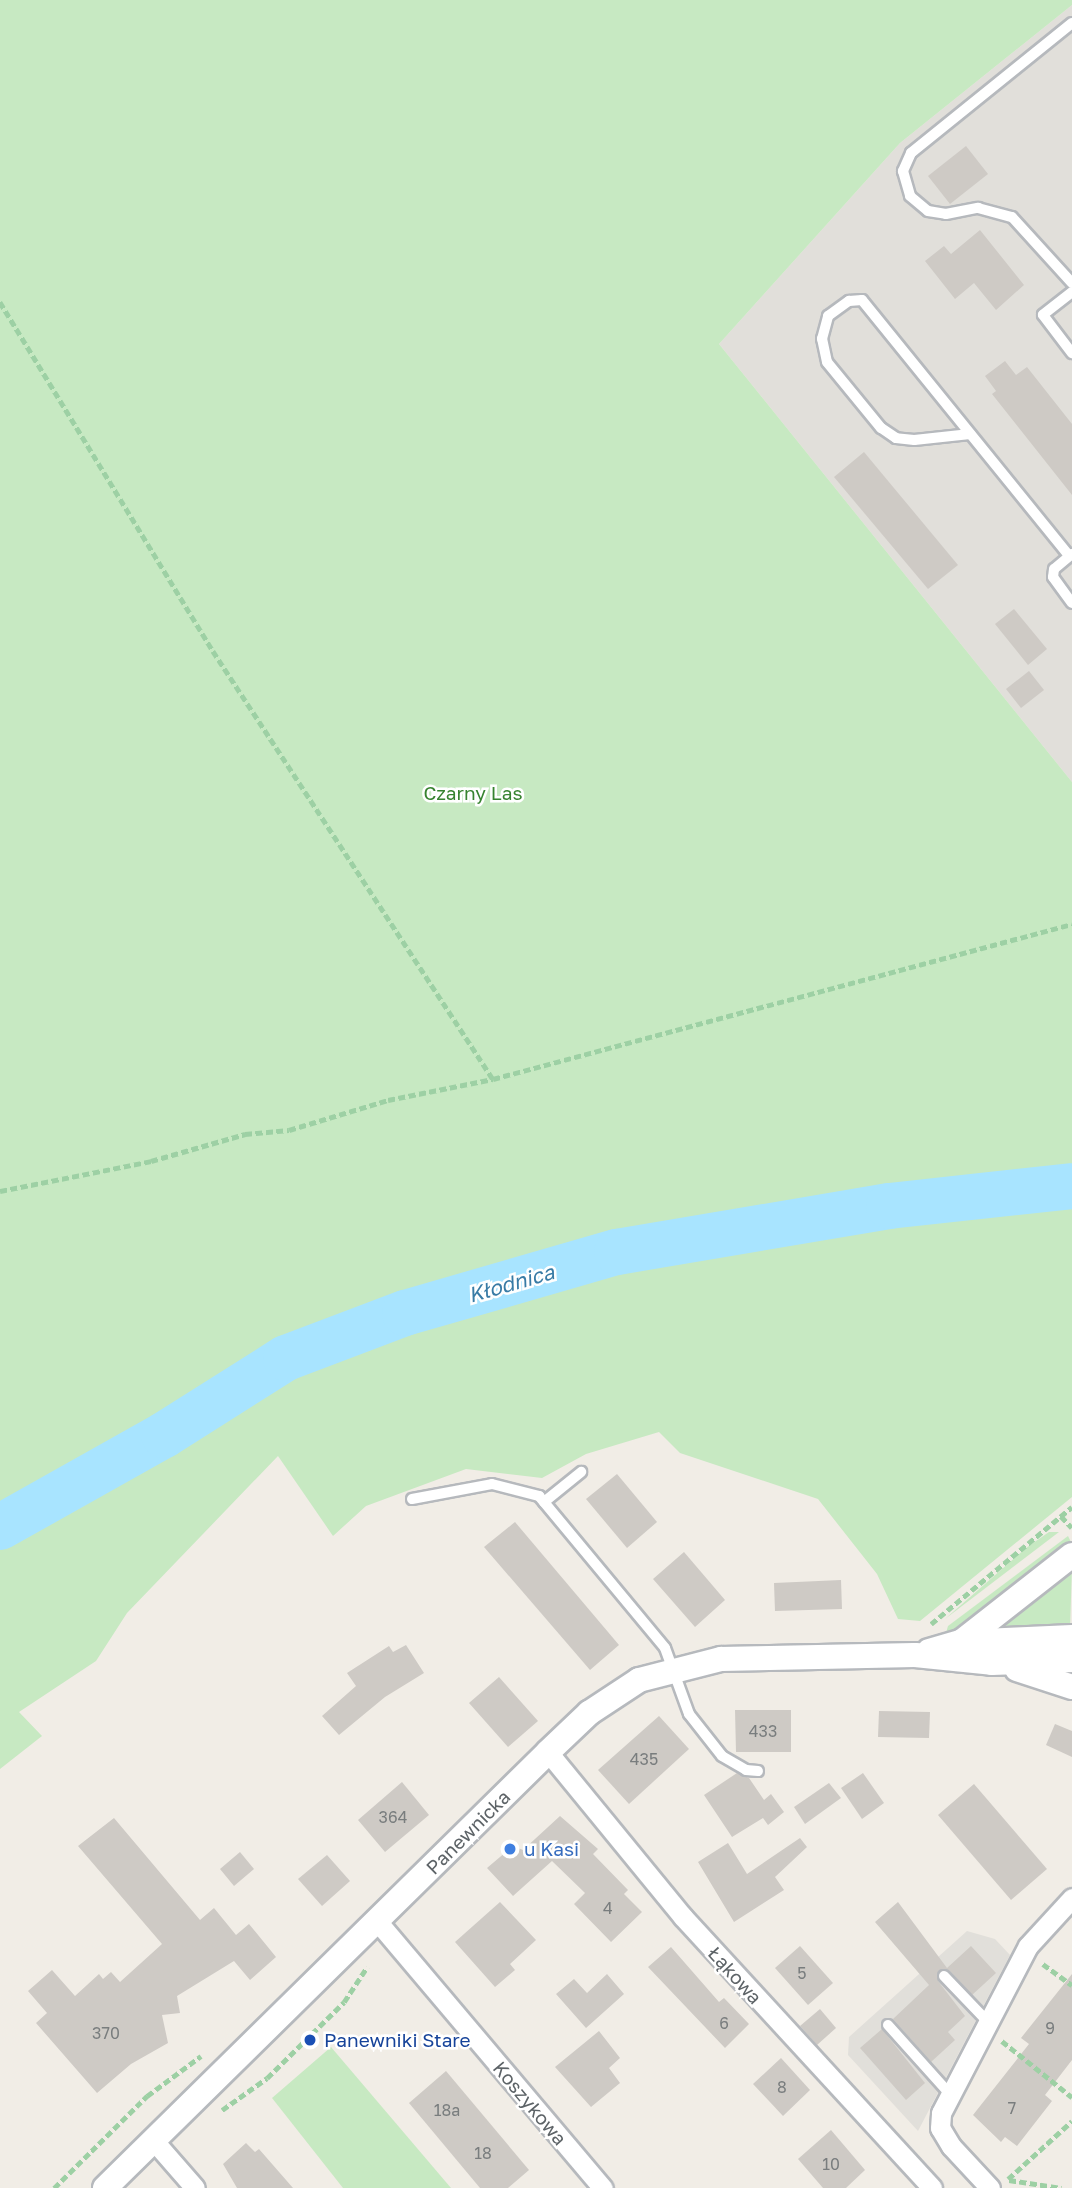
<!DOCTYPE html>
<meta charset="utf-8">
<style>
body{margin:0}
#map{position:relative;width:1072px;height:2188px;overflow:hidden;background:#f1ede6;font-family:"Golos Text",sans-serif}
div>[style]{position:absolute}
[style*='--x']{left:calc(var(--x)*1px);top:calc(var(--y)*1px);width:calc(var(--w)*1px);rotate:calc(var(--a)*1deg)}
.industrial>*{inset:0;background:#e1dfda}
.green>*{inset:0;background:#c7e9c2}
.river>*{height:46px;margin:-23px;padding:0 23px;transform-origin:23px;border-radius:23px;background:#a8e4ff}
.building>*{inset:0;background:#cecac5}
.path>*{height:4.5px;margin-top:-2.25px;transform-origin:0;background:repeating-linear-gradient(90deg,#9dd0a4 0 7px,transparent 0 10.5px)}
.roads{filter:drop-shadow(2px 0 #b6b9bd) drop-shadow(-2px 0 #b6b9bd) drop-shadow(0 2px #b6b9bd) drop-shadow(0 -2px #b6b9bd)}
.service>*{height:10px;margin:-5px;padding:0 5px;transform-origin:5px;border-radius:5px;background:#fff}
.minor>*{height:19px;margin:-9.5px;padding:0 9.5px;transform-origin:9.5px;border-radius:9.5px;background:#fff}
.tertiary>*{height:24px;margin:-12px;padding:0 12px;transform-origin:12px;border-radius:12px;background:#fff}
.dots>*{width:19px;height:19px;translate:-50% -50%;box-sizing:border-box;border:4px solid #fff;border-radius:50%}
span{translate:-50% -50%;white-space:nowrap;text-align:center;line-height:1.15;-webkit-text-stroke:5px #fff;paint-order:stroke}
.number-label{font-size:16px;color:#797d7e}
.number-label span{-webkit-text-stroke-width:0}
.park-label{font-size:19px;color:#378330}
.street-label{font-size:19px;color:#5d6367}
.shop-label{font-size:19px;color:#366cbe}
.left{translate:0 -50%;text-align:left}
.transit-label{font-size:19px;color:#164399}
.water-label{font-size:21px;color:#387ba5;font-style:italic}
</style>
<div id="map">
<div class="industrial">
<i style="clip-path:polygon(1072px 5px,1072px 782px,719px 344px,900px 143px)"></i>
<i style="clip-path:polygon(967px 1931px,995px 1939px,1010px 1955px,918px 2131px,848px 2055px,849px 2037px)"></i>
</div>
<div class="green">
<i style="clip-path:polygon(0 0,1072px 0,1072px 5px,900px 143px,719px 344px,1072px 782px,1072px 1179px,907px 1196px,617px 1245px,402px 1306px,285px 1354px,0 1517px)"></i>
<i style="clip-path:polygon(1072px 1202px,1072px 1497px,920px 1621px,898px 1619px,877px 1574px,818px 1499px,680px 1453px,659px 1432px,586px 1454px,542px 1478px,466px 1469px,366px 1506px,333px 1536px,278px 1456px,127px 1613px,96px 1661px,19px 1712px,42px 1736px,0 1769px,0 1537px,289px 1366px,408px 1324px,620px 1261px)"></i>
<i style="clip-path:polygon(1049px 1532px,1059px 1532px,945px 1619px,1026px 1548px)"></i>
<i style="clip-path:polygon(1068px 1536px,1072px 1544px,964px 1626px,946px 1633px,948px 1626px)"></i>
<i style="clip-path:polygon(1072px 1567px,1070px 1629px,1003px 1629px,1001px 1623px)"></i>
<i style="clip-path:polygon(331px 2047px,451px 2188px,343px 2188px,272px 2098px)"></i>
</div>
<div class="river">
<i style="--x:0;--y:1527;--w:188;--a:-29.3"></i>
<i style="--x:164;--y:1435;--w:144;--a:-32.3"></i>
<i style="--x:286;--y:1358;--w:127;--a:-20.7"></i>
<i style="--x:405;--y:1313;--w:221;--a:-16.1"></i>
<i style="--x:617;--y:1252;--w:276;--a:-9.6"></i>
<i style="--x:889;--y:1206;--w:184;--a:-6.2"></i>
</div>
<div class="building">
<i style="clip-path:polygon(966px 146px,988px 174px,950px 204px,928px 176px)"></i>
<i style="clip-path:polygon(980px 230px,1024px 285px,996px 310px,974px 283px,955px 299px,925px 261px,944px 246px,951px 254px)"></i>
<i style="clip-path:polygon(1005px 361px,1016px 375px,1027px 367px,1072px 424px,1072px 495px,992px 394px,996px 391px,985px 376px)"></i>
<i style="clip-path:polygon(864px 452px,958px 565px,928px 589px,834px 477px)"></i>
<i style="clip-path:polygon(1014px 609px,1047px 649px,1028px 665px,995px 624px)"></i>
<i style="clip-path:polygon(1029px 671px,1044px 690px,1021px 708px,1006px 689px)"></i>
<i style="clip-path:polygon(617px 1474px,657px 1522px,627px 1548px,586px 1499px)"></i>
<i style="clip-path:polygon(515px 1522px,619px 1645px,590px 1670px,484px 1547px)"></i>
<i style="clip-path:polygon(684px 1552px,725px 1600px,695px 1627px,653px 1579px)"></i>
<i style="clip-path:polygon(841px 1580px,842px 1609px,775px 1611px,774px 1583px)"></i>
<i style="clip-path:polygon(406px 1645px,424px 1673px,385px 1697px,339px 1735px,322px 1716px,356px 1686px,347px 1673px,389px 1646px,393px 1652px)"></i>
<i style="clip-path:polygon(499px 1677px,538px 1721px,508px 1747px,469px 1703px)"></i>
<i style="clip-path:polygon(735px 1710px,791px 1710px,791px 1752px,736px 1752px)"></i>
<i style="clip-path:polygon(879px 1711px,930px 1712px,929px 1738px,878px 1737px)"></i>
<i style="clip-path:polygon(659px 1716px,689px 1749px,629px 1804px,598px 1770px)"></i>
<i style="clip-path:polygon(1055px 1724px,1072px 1731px,1072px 1757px,1046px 1745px)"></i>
<i style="clip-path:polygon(737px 1773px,749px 1778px,764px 1800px,771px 1794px,784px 1812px,768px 1825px,763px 1818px,732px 1837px,704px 1795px)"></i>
<i style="clip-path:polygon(863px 1773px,884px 1803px,862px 1819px,841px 1788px)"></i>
<i style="clip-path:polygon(402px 1782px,429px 1815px,385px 1852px,358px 1820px)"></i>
<i style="clip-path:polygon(829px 1783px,841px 1798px,805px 1824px,794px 1807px)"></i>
<i style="clip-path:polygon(974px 1784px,1047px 1869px,1011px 1900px,938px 1815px)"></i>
<i style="clip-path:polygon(560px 1816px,598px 1849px,593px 1854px,628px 1890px,624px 1894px,642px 1912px,611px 1942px,574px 1904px,585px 1893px,552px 1861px,513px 1896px,487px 1868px,513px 1846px,523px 1850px)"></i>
<i style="clip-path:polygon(114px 1818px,200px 1920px,214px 1908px,236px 1935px,249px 1924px,276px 1957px,250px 1980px,234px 1961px,177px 1996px,180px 2013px,162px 2015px,168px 2043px,131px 2064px,97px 2093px,36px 2023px,47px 2013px,28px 1991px,52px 1970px,75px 1996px,99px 1974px,103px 1979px,111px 1972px,120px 1982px,162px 1944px,78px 1846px)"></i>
<i style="clip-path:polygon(800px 1838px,807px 1847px,775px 1877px,784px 1890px,734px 1922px,698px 1862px,728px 1843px,747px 1874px)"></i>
<i style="clip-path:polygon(240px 1852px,254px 1869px,234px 1886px,220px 1869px)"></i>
<i style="clip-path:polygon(327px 1855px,350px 1881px,322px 1906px,298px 1879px)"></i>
<i style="clip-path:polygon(500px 1902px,536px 1940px,510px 1964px,515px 1970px,495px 1987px,455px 1942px)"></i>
<i style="clip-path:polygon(898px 1902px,947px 1968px,971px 1946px,996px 1973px,972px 1995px,949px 1970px,938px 1971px,938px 1981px,965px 2016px,948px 2032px,955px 2040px,931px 2062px,893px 2019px,929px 1985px,875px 1922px)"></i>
<i style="clip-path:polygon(800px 1946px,833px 1983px,808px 2005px,775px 1968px)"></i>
<i style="clip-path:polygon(671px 1947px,719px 2002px,724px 1998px,749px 2024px,725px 2048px,648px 1967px)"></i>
<i style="clip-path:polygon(607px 1974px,624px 1994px,586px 2028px,556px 1994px,574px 1979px,587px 1993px)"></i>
<i style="clip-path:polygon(1072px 1974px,1072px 2060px,1045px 2095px,1052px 2101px,1017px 2146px,1005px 2137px,1001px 2142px,973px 2115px,1029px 2044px,1021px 2038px)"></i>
<i style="clip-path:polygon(820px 2009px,836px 2028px,817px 2045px,800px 2026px)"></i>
<i style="clip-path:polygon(882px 2029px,925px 2083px,906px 2100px,860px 2048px)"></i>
<i style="clip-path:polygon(599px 2031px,620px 2058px,609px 2068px,620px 2083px,591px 2107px,555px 2067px)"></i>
<i style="clip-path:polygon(781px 2058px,810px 2090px,783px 2116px,753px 2084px)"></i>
<i style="clip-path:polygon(446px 2071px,529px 2170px,508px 2188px,480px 2188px,409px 2103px)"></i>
<i style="clip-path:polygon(831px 2130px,865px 2170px,846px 2188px,823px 2188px,798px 2159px)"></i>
<i style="clip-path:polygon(246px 2143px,255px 2152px,259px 2149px,293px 2188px,237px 2188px,223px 2164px)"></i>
</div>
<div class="path">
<i style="--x:0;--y:302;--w:409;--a:58.6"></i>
<i style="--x:213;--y:651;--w:511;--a:56.81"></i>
<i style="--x:0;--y:1191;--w:154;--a:-11.2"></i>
<i style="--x:151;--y:1161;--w:98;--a:-16"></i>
<i style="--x:245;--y:1134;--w:44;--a:-5.2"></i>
<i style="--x:289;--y:1130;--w:103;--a:-16.9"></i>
<i style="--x:388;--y:1100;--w:107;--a:-11.3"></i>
<i style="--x:493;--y:1079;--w:599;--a:-14.99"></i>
<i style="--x:1061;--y:1516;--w:16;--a:47"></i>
<i style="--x:931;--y:1624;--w:183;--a:-39.7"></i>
<i style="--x:1043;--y:1964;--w:36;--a:36"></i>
<i style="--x:1002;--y:2041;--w:90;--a:38.7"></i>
<i style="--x:222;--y:2110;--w:55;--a:-35.4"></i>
<i style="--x:267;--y:2078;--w:108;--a:-44.6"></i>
<i style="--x:344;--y:2002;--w:42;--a:-56.7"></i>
<i style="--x:1008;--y:2179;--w:86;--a:-42.2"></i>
<i style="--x:1009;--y:2180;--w:53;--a:8.7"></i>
<i style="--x:54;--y:2188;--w:131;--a:-44.7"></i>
<i style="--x:147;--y:2096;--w:67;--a:-36.5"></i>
</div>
<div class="roads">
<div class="service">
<i style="--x:1072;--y:23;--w:207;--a:141.1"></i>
<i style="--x:911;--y:153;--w:20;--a:114"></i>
<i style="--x:903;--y:171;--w:26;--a:74"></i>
<i style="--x:910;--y:196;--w:23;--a:40"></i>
<i style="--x:928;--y:211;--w:18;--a:9"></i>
<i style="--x:946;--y:214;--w:33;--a:-11"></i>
<i style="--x:978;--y:208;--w:35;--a:15"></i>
<i style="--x:1012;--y:217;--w:89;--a:47.7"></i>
<i style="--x:1072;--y:292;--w:37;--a:142"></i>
<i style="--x:1043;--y:315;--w:48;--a:52.7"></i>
<i style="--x:970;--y:434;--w:56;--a:173.9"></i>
<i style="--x:914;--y:440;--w:18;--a:-174"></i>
<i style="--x:896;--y:438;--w:18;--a:-146"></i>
<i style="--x:881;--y:428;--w:85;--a:-129.3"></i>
<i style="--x:827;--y:362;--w:24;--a:-102"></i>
<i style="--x:822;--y:339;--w:24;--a:-75"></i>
<i style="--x:828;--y:316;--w:26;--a:-36"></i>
<i style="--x:849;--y:301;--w:13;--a:-4"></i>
<i style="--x:862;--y:300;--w:329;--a:51"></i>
<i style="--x:1072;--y:554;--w:23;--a:140"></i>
<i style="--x:1054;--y:569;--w:8;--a:97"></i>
<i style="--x:1053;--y:577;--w:32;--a:54"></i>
<i style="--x:412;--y:1499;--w:81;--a:-10.6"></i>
<i style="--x:492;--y:1484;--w:49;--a:14.3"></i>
<i style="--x:539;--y:1496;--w:197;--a:50.3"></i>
<i style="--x:665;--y:1648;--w:70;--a:70"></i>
<i style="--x:689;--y:1714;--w:53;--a:51.8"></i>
<i style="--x:722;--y:1756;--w:28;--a:30"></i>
<i style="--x:746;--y:1770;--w:12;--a:5"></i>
<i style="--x:544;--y:1502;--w:48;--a:-39"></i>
<i style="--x:944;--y:1976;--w:62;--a:46.3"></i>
<i style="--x:888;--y:2025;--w:91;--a:48.1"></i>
</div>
<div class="minor">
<i style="--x:548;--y:1752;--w:213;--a:50.7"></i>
<i style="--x:683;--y:1917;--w:368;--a:47.4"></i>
<i style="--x:377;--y:1921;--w:350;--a:49.8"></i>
<i style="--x:154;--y:2141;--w:62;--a:48.9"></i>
<i style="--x:990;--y:2188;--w:57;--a:-132.9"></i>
<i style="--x:951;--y:2146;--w:21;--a:-121"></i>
<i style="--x:940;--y:2128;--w:15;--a:-86"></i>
<i style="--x:941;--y:2113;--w:188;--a:-62.5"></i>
<i style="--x:1028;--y:1946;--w:65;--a:-47.5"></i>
</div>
<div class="tertiary">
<i style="--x:961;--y:1642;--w:141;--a:-38.1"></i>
<i style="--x:929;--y:1651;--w:33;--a:-16"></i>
<i style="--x:961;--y:1642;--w:111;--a:-2.6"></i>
<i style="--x:1017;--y:1669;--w:58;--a:18.1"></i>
<i style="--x:105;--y:2188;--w:622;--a:-44.54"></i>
<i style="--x:548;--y:1752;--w:57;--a:-43.6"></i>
<i style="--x:589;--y:1713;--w:60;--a:-33.4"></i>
<i style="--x:639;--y:1680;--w:85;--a:-14.4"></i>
<i style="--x:721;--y:1659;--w:194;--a:-1.2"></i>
<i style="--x:915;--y:1655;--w:77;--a:5.9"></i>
<i style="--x:992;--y:1663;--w:80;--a:-2.1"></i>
</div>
</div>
<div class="dots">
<i style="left:510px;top:1849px;background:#3f7fe0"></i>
<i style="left:310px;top:2040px;background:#1a4fb4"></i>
</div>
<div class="number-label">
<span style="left:763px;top:1731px">433</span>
<span style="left:644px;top:1759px">435</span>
<span style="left:393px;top:1817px">364</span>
<span style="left:608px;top:1908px">4</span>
<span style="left:802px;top:1973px">5</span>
<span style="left:724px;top:2023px">6</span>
<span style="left:1050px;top:2028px">9</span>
<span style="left:106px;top:2033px">370</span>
<span style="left:782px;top:2087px">8</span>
<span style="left:1012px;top:2108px">7</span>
<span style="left:447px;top:2110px">18a</span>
<span style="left:483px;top:2153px">18</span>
<span style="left:831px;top:2164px">10</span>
</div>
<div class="park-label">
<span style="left:473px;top:793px">Czarny Las</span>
</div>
<div class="street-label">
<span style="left:468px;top:1832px;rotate:-45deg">Panewnicka</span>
<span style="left:735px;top:1975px;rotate:48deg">Łąkowa</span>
<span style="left:530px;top:2103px;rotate:50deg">Koszykowa</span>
</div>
<div class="shop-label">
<span class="left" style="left:524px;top:1849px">u Kasi</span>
</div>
<div class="transit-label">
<span class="left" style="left:324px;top:2040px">Panewniki Stare</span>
</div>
<div class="water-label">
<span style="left:511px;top:1283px;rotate:-16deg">Kłodnica</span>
</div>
</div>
